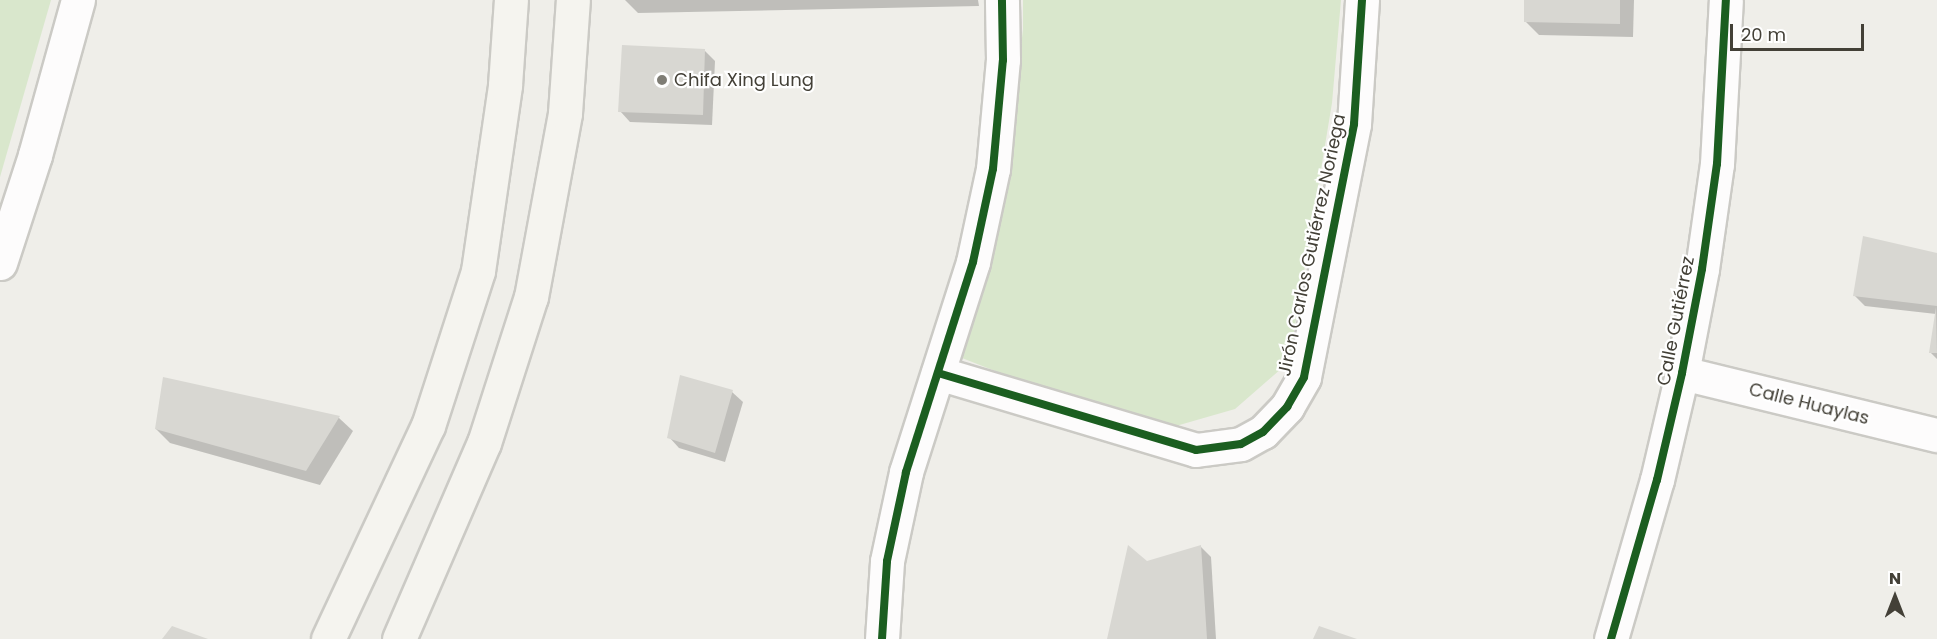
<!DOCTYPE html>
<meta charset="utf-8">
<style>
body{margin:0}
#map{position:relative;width:1937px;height:639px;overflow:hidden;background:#efeee9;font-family:Poppins,sans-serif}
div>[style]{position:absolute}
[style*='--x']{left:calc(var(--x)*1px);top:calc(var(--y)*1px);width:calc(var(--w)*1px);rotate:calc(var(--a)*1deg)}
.green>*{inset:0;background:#d9e7cc}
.shadow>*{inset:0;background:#0003}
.building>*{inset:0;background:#d8d7d2}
.roads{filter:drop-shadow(2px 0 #cbcac5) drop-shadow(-2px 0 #cbcac5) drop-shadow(0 2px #cbcac5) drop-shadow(0 -2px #cbcac5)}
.minor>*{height:33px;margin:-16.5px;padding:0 16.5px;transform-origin:16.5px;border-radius:16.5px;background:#fdfcfc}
.secondary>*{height:33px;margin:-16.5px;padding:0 16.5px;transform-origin:16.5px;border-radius:16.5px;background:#f5f4ef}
.cycleway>*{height:8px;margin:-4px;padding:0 4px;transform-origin:4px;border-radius:4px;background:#1b5e20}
.dots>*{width:16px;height:16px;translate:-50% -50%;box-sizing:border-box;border:3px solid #fff;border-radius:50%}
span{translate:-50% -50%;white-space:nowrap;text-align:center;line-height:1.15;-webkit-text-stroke:4.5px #fff;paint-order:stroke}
.poi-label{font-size:18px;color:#434037}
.left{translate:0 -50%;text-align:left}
.street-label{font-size:18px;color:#434037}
.north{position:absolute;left:1865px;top:567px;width:60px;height:60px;-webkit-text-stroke:4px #fff;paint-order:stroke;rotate:0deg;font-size:16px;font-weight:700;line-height:24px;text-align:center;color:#434037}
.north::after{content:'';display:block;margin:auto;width:21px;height:27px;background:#434037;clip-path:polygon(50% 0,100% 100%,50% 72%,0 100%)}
.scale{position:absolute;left:1730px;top:24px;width:134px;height:27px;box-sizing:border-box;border:3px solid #434037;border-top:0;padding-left:8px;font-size:18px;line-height:21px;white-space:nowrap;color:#434037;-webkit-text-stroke:4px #fff;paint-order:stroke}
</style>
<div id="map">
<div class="green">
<i style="clip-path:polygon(0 0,51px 0,0 177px)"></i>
<i style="clip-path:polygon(1023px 0,1341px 0,1332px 103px,1289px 362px,1235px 409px,1169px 428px,1079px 404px,962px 358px,1004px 194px,1023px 29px)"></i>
</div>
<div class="shadow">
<i style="clip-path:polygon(625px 0,978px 0,979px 6px,638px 13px)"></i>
<i style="clip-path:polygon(1526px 0,1634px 0,1633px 37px,1539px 35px,1525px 21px)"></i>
<i style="clip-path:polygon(705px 51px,715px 61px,712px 125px,630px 122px,620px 111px)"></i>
<i style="clip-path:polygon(1937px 254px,1937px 359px,1930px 352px,1936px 314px,1865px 306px,1855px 296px)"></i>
<i style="clip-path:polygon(164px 379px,339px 418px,353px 431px,320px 485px,170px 443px,156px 429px)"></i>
<i style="clip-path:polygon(732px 392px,743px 402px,725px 462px,679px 448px,669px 437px)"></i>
<i style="clip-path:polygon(1201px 547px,1211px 557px,1216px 639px,1109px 639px,1146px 563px)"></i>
</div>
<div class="building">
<i style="clip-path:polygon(1524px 0,1620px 0,1620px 24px,1524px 22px)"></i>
<i style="clip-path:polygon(622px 45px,705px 49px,703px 115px,618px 112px)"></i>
<i style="clip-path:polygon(1863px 236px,1937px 253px,1937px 306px,1853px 296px)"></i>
<i style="clip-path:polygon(1936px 307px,1937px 353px,1929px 353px)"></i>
<i style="clip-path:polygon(680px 375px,733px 390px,715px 453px,667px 438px)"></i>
<i style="clip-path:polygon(163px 377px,340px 416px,306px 471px,155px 429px)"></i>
<i style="clip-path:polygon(1128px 545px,1147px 561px,1201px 545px,1207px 639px,1107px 639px)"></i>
<i style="clip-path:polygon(172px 626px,208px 639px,162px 639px)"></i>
<i style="clip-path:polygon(1319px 626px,1357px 639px,1313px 639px)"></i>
</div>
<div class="roads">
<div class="minor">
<i style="--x:0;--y:263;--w:114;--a:-72"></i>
<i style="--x:35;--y:155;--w:161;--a:-74.5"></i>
<i style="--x:938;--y:373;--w:269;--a:16.6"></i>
<i style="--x:1196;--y:450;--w:45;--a:-7.6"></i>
<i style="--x:1241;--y:444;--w:25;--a:-29"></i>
<i style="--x:1263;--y:432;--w:35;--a:-46"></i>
<i style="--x:1287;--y:407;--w:34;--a:-60"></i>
<i style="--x:1304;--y:377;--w:258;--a:-78.8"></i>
<i style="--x:1354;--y:124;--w:124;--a:-86.3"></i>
<i style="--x:1682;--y:373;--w:262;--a:13.7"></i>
<i style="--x:882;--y:639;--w:78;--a:-86.3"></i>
<i style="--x:887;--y:561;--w:91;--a:-77.9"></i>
<i style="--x:906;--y:472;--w:220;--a:-72.3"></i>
<i style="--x:973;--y:262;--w:95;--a:-77.9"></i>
<i style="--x:993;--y:169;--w:109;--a:-84.8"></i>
<i style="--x:1003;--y:60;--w:60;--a:-91"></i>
<i style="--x:1611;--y:639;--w:166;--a:-73.9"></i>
<i style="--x:1657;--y:480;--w:110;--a:-76.8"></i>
<i style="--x:1682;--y:373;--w:106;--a:-79.1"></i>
<i style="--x:1702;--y:269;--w:106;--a:-81.9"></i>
<i style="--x:1717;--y:164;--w:164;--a:-86.9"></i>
</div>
<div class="secondary">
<i style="--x:328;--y:639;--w:235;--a:-64.9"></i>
<i style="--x:428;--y:426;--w:163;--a:-72.1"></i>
<i style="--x:478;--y:271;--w:188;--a:-81.7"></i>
<i style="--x:505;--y:85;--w:85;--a:-86"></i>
<i style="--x:399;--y:639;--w:214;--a:-66.6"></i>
<i style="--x:484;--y:443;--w:153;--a:-72.2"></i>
<i style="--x:531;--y:297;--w:187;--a:-79.5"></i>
<i style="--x:565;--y:113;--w:113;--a:-86"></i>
</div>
</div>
<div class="cycleway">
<i style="--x:938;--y:373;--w:269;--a:16.6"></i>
<i style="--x:1196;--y:450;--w:45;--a:-7.6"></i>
<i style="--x:1241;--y:444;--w:25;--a:-29"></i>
<i style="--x:1263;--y:432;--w:35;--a:-46"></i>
<i style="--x:1287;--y:407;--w:34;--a:-60"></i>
<i style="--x:1304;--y:377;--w:258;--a:-78.8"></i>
<i style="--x:1354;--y:124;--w:124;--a:-86.3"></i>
<i style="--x:882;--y:639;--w:78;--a:-86.3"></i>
<i style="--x:887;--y:561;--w:91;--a:-77.9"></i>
<i style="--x:906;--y:472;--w:220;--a:-72.3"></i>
<i style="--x:973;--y:262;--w:95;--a:-77.9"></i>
<i style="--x:993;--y:169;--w:109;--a:-84.8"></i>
<i style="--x:1003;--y:60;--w:60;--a:-91"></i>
<i style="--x:1611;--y:639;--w:166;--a:-73.9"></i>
<i style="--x:1657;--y:480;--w:110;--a:-76.8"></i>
<i style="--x:1682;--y:373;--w:106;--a:-79.1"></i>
<i style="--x:1702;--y:269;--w:106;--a:-81.9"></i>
<i style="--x:1717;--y:164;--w:164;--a:-86.9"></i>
</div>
<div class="dots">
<i style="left:662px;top:80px;background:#7f7d75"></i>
</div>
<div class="poi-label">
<span class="left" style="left:674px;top:80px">Chifa Xing Lung</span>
</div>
<div class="street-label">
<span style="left:1312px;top:245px;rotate:-78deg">Jirón Carlos Gutiérrez Noriega</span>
<span style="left:1676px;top:321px;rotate:-79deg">Calle Gutiérrez</span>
<span style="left:1809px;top:404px;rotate:14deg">Calle Huaylas</span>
</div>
<div class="north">N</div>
<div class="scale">20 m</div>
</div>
